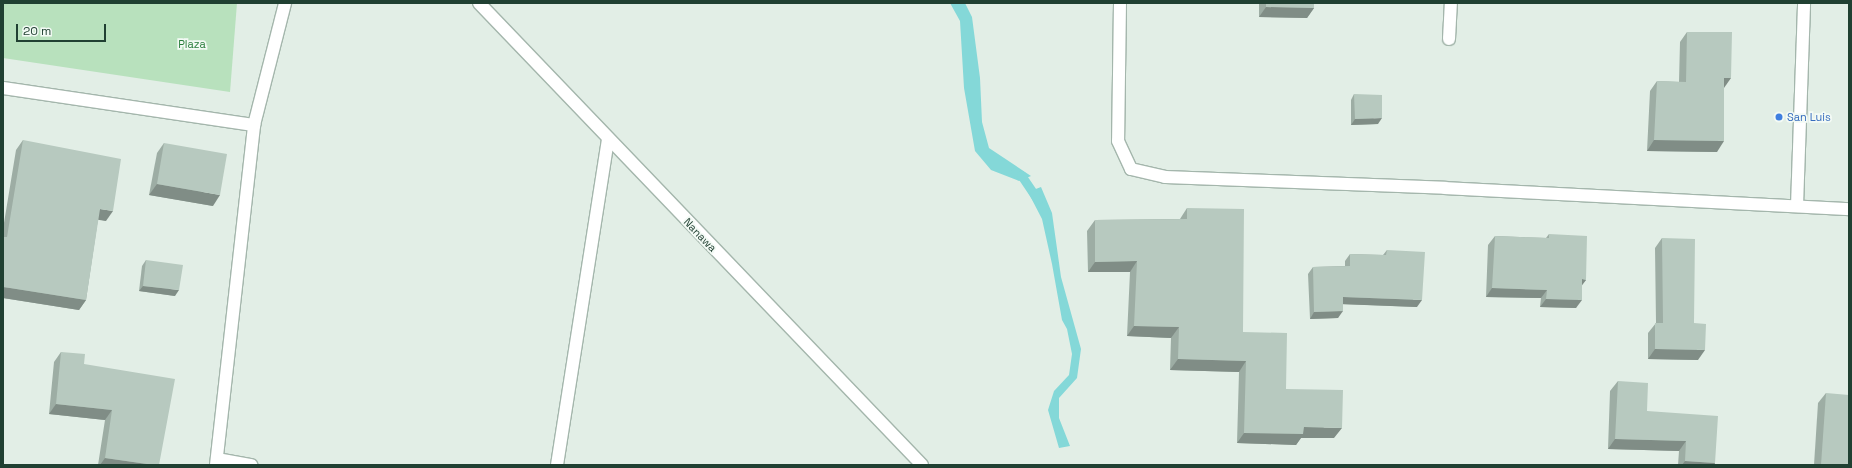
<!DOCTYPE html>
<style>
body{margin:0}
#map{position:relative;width:1852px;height:468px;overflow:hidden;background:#e2eee6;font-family:"Space Grotesk",sans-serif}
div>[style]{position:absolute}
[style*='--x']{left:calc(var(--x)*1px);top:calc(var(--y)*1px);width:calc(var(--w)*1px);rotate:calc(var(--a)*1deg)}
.green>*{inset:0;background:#b8e1bd}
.water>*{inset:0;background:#84d8d8}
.stream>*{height:9px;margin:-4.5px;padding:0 4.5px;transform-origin:4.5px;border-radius:4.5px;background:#84d8d8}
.roads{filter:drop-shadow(1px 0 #a4b6ac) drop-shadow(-1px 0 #a4b6ac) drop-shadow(0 1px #a4b6ac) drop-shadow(0 -1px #a4b6ac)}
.street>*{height:12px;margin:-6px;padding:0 6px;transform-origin:6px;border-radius:6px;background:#fff}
.secondary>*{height:12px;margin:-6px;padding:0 6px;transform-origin:6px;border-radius:6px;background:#fff}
.wall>*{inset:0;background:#9dada4}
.shaded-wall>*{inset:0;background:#808d86}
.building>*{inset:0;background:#b7c9bf}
.dots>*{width:11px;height:11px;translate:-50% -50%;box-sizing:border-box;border:2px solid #f3faf5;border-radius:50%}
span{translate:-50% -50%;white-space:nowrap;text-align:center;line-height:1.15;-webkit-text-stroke:3.5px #f3faf5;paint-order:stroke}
.park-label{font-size:11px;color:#267c39}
.shop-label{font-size:11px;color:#366cbe}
.left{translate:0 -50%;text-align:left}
.street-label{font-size:11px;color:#204032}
.frame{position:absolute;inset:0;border:4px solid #204032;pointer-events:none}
.scale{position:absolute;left:16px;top:24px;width:90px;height:18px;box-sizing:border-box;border:2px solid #204032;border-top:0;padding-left:5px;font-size:12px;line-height:14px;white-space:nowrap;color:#204032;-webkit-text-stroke:3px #f3faf5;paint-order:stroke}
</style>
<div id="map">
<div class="green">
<i style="clip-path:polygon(3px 3px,237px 3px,230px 92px,3px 58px)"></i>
</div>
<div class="water">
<i style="clip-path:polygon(950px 3px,965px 3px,972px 17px,980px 78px,982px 122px,989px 148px,1031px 176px,1019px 181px,991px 170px,975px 151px,964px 88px,960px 21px)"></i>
<i style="clip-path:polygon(1041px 187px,1052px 213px,1061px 277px,1081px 349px,1077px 378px,1059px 398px,1059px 418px,1070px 446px,1059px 448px,1048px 410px,1054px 391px,1069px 375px,1072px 354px,1067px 329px,1062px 320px,1052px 264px,1042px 219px,1028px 192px)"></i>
</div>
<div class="stream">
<i style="--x:1015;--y:172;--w:7;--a:27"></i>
<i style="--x:1021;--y:175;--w:30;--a:56"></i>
</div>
<div class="roads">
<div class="street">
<i style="--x:1120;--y:3;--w:138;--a:90.8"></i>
<i style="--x:1118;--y:141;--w:31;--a:65"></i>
<i style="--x:1131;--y:169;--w:35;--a:13"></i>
<i style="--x:1165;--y:177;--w:280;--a:2.2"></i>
<i style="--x:1445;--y:188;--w:405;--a:3"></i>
<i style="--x:1449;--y:39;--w:36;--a:-87"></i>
<i style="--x:3;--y:88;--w:254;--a:8.4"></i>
<i style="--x:1797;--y:206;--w:203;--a:-88"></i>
<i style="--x:217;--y:459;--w:35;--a:10"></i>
<i style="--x:216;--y:465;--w:342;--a:-83.6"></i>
<i style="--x:254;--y:125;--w:126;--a:-75.7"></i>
<i style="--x:557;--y:465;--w:330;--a:-81.1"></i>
</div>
<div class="secondary">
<i style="--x:479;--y:3;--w:640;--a:46.2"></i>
</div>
</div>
<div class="wall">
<i style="clip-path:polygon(1259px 3px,1314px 3px,1314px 8px,1307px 18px,1259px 17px)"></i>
<i style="clip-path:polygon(1687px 32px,1724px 88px,1717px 152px,1647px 151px,1650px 91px,1657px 81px,1679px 82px,1680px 42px)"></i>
<i style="clip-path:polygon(1354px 94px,1378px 124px,1351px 125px,1351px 100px)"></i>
<i style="clip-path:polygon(23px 140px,106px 221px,98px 219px,86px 300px,79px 310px,3px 298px,3px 229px,16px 150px)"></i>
<i style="clip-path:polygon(164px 143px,213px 206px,149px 195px,157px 153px)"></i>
<i style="clip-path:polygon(1187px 208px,1243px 332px,1286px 389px,1334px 438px,1301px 438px,1296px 445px,1237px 443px,1239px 372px,1170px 370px,1171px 338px,1127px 336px,1130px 272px,1088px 272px,1087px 231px,1095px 220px,1180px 219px)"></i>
<i style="clip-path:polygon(1549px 234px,1586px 280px,1582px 284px,1576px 308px,1540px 307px,1541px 298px,1486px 297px,1488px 245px,1495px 236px,1546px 238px)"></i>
<i style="clip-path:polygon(1662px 238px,1694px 323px,1698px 360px,1648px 359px,1648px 333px,1656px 323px,1655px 248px)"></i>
<i style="clip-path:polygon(1387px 250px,1417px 307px,1343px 304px,1338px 318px,1310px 319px,1308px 274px,1313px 267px,1345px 266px,1345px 261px,1350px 254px,1383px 255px)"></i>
<i style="clip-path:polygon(146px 260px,175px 296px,139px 291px,142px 266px)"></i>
<i style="clip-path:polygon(61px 352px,84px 364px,159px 465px,98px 465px,105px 420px,49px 414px,54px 362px)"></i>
<i style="clip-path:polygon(1618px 381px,1647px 411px,1715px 463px,1714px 465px,1678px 465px,1679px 451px,1608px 449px,1610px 391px)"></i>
<i style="clip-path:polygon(1826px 393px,1849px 465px,1814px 465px,1818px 403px)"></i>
</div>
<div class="shaded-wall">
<i style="clip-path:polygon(1266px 7px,1314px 8px,1307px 18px,1259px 17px)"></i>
<i style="clip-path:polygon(1724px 78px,1731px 78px,1724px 88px,1717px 88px)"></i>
<i style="clip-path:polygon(1382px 118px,1378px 124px,1351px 125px,1355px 119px)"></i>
<i style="clip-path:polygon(1654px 140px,1724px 141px,1717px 152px,1647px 151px)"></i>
<i style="clip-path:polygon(157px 184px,220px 195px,213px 206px,149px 195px)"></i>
<i style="clip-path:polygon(100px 209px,113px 211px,106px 221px,93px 219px)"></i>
<i style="clip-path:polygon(1137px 261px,1130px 272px,1088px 272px,1095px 262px)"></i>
<i style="clip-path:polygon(1582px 279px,1586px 280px,1580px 288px)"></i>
<i style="clip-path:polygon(143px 286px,179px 290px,175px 296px,139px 291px)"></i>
<i style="clip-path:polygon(3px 287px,10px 288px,86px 300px,79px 310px,3px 298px)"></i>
<i style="clip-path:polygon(1492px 288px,1547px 290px,1541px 298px,1486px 297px)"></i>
<i style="clip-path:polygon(1343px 297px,1422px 300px,1417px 307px,1338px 304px)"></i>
<i style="clip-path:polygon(1546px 299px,1582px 300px,1576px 308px,1540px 307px)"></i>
<i style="clip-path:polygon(1343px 311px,1338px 318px,1310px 319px,1314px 312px)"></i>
<i style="clip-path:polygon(1134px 326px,1179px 327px,1171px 338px,1127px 336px)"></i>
<i style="clip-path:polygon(1655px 349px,1705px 350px,1698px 360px,1648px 359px)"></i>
<i style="clip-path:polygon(1178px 359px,1246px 361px,1239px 372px,1170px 370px)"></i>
<i style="clip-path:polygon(56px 404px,112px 410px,105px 420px,49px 414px)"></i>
<i style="clip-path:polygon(1304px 427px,1342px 428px,1334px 438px,1301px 438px,1296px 445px,1237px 443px,1244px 433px)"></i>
<i style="clip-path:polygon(1615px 439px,1686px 441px,1679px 451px,1608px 449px)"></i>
<i style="clip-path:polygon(105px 458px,154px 465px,100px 465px)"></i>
<i style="clip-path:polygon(1685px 461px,1715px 463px,1714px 465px,1682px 465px)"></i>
</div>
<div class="building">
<i style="clip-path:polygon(1266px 3px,1314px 3px,1314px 8px,1266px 7px)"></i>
<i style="clip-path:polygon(1687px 32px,1732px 32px,1731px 78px,1724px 78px,1724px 141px,1654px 140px,1657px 81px,1686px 82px)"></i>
<i style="clip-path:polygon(1354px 94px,1382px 95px,1382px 118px,1355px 119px)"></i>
<i style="clip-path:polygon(23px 140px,121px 159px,113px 211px,100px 209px,86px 300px,10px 288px,3px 287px,3px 237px,7px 237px)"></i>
<i style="clip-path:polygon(164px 143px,227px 154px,220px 195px,157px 184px)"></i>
<i style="clip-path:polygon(1187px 208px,1244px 209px,1243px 332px,1287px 333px,1286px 389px,1343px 390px,1342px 428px,1304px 427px,1303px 434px,1244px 433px,1246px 361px,1178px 359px,1179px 327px,1134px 326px,1137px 261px,1095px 262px,1095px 220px,1187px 219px)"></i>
<i style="clip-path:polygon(1549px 234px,1587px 236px,1586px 280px,1582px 279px,1582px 300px,1546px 299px,1547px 290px,1492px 288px,1495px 236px,1549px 238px)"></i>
<i style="clip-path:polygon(1662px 238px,1695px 239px,1694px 323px,1706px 324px,1705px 350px,1655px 349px,1655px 323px,1663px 323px)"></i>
<i style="clip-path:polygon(1387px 250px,1425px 252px,1422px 300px,1343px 297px,1343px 311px,1314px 312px,1313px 267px,1350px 266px,1350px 254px,1386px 255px)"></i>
<i style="clip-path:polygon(146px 260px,183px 265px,179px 290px,143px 286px)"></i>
<i style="clip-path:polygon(61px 352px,85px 354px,84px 364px,175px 379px,159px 465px,154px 465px,105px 458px,112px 410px,56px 404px)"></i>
<i style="clip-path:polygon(1618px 381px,1648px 383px,1647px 411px,1718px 416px,1715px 463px,1685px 461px,1686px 441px,1615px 439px)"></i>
<i style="clip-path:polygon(1826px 393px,1849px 395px,1849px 465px,1821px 465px)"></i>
</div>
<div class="dots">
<i style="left:1779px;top:117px;background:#3f7fe0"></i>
</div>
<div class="park-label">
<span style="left:192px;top:44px">Plaza</span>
</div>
<div class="shop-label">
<span class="left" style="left:1787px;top:117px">San Luis</span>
</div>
<div class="street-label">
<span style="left:700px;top:235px;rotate:46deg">Nanawa</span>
</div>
<div class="frame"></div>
<div class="scale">20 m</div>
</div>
